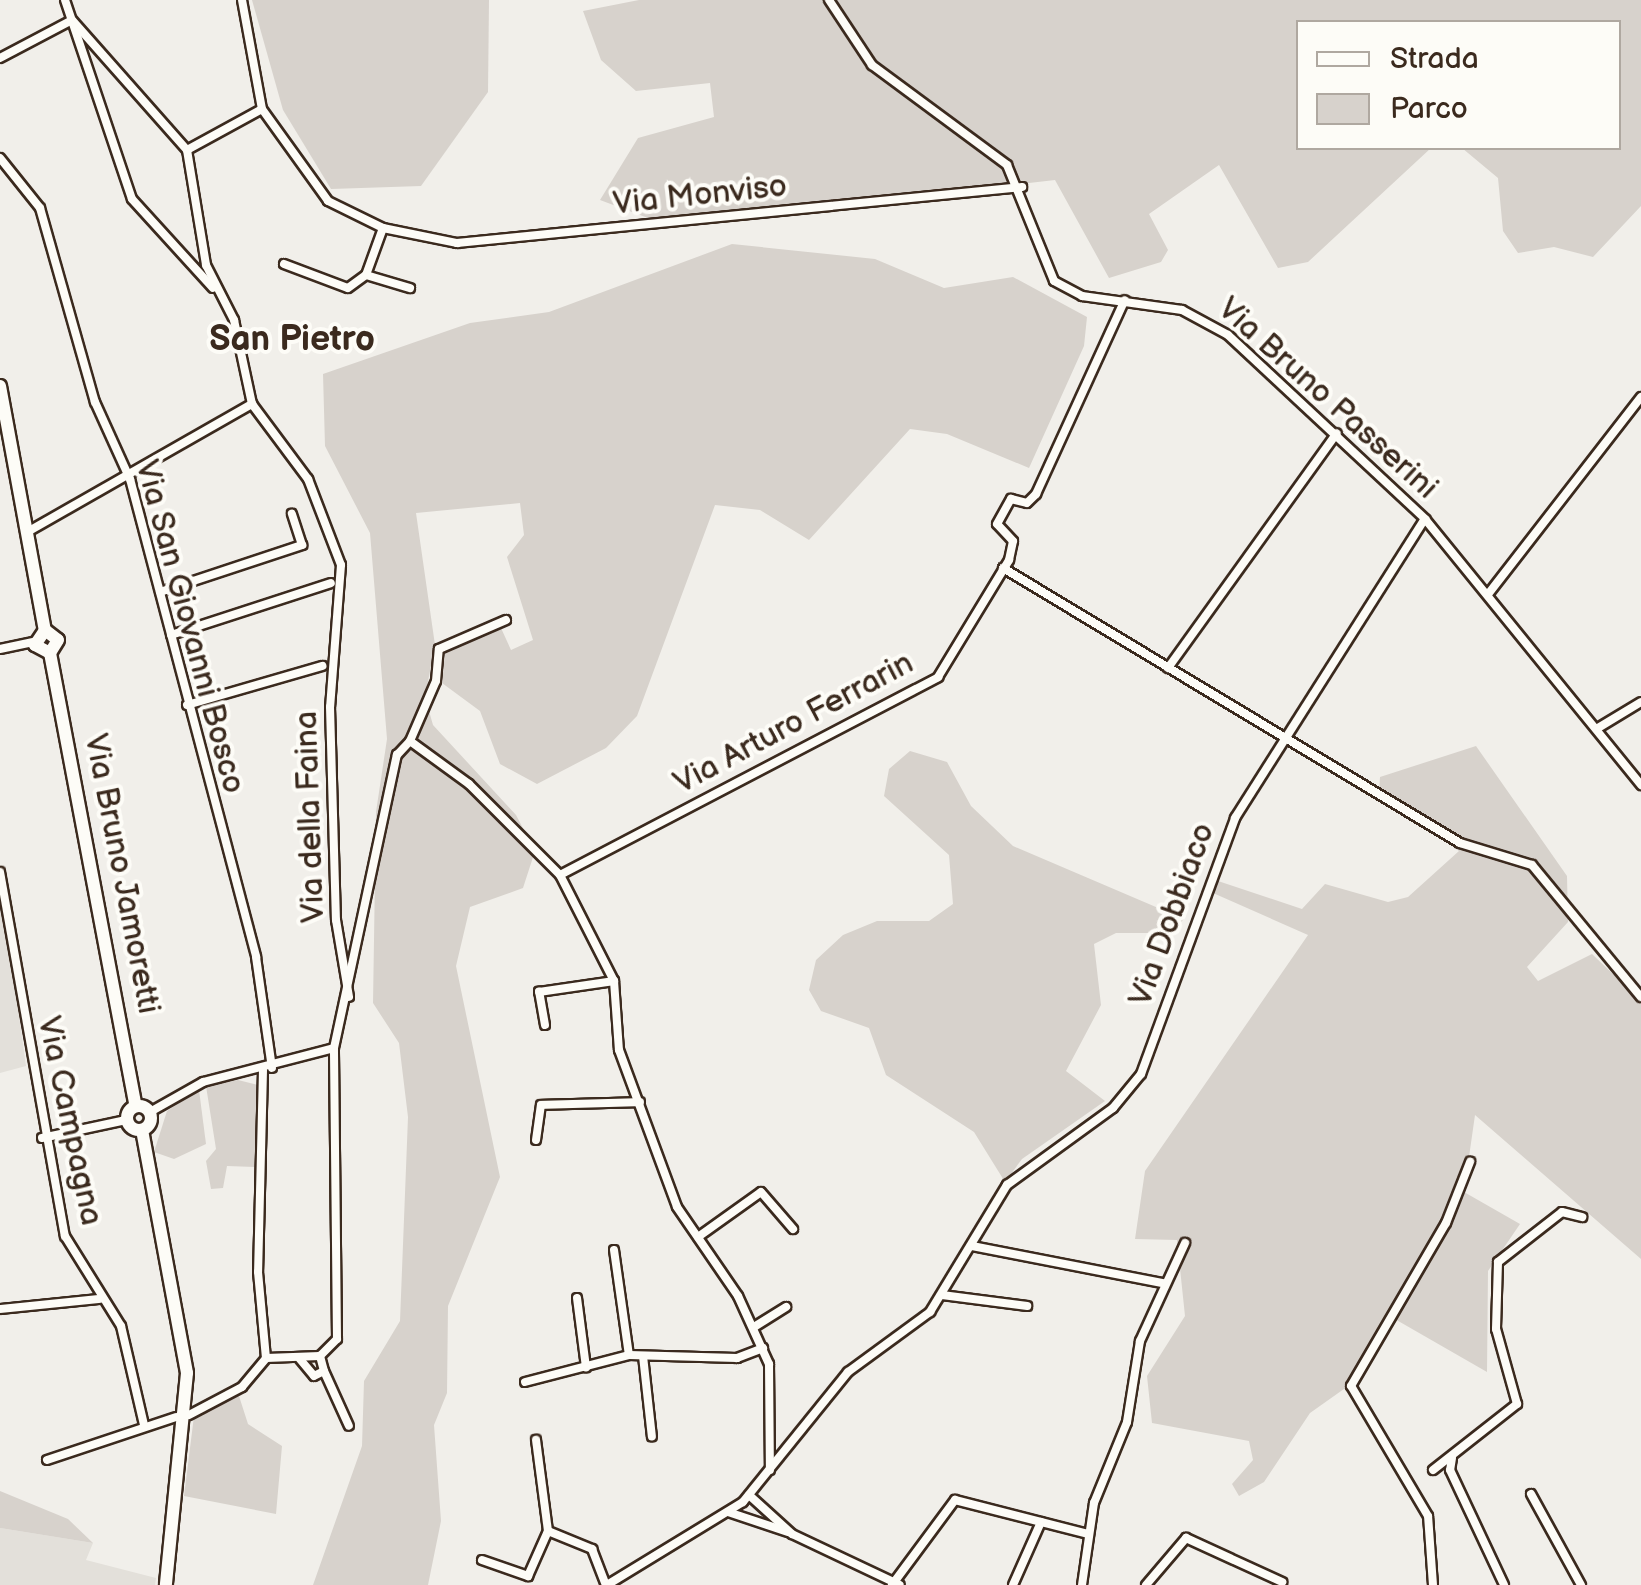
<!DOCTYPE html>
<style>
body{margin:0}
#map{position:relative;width:1641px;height:1585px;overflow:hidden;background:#f1efea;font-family:"Balsamiq Sans",sans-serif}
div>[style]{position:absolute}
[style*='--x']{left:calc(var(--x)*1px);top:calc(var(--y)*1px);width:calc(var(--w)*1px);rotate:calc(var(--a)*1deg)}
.built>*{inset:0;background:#e3e0da}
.green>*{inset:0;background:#d7d2cc}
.roads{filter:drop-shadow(2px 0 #3b2a1e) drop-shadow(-2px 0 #3b2a1e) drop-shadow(0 2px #3b2a1e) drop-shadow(0 -2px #3b2a1e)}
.minor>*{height:8px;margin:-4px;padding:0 4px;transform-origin:4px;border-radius:4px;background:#fdfcf7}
.primary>*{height:12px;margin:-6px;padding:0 6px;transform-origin:6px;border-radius:6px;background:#fdfcf7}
.primary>.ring{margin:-6px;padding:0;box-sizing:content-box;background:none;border:12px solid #fdfcf7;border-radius:50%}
span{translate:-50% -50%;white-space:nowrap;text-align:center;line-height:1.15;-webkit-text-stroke:8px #fdfcf7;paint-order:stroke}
.street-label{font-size:32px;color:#3b2a1e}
.neighbourhood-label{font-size:35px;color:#3b2a1e;font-weight:700}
.legend{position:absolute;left:1296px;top:20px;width:325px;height:130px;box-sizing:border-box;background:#fdfcf7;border:2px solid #afa8a0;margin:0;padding:12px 18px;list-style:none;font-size:30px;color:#3b2a1e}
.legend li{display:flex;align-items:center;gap:20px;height:50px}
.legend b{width:50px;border:2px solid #afa8a0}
</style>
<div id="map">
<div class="built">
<i style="clip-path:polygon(0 879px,26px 1066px,0 1073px)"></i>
<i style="clip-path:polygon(0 1528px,93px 1543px,86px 1560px,156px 1578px,155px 1585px,0 1585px)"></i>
</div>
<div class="green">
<i style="clip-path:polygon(252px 0,489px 0,488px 92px,421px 186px,331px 189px,283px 110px)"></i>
<i style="clip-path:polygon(639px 0,1641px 0,1641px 206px,1593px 257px,1554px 247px,1518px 253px,1503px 231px,1498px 178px,1462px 148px,1618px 148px,1618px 22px,1298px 22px,1298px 148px,1431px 148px,1308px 262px,1278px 268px,1219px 165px,1149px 214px,1168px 250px,1161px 262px,1109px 278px,1055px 180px,664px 224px,600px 200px,638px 138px,714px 117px,710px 83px,636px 91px,601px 60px,583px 11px)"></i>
<i style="clip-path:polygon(732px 244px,875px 259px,944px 288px,1013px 277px,1087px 317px,1084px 346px,1029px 468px,947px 434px,910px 429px,809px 540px,760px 510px,715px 505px,637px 716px,606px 748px,537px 784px,500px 764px,480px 711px,442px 683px,445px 651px,501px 628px,511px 650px,533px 640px,507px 557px,524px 535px,520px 503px,416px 513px,435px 645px,425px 697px,433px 725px,516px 815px,535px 851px,523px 888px,470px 907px,456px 966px,500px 1177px,448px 1306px,447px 1393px,434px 1425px,441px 1521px,428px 1585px,313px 1585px,362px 1446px,364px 1381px,400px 1321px,408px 1117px,399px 1043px,373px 1003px,376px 812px,387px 739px,370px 533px,325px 446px,323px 374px,470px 323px,549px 312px)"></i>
<i style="clip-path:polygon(1476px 746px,1567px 876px,1568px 922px,1527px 967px,1538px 981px,1592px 954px,1641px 1001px,1641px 1259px,1475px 1115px,1464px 1192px,1520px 1224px,1488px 1271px,1487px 1372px,1393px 1318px,1351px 1384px,1310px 1413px,1264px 1482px,1239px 1496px,1232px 1484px,1253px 1460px,1249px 1441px,1152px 1423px,1147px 1376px,1185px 1316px,1177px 1240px,1135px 1239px,1145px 1171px,1308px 935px,1213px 893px,1215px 880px,1302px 909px,1325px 884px,1388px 902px,1408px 897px,1459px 851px,1379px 793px,1380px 777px)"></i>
<i style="clip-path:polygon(910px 751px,947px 762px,971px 806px,1013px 846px,1184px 919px,1171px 933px,1116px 933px,1094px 944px,1101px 1005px,1066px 1071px,1105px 1101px,1022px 1159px,1005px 1182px,974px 1132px,886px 1075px,869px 1028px,821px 1011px,809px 990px,816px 960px,843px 935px,877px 921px,929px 921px,953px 904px,949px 855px,884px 796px,889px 769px)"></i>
<i style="clip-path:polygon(238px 1080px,258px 1085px,255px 1167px,227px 1166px,223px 1188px,211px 1189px,206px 1161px,216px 1149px,206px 1086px)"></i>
<i style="clip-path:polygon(199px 1090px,206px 1144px,174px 1159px,154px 1152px,167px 1111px)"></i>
<i style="clip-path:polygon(239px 1396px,248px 1424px,282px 1446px,276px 1514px,184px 1496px,194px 1416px)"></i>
<i style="clip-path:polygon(0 1491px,68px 1519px,93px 1543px,0 1528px)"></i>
</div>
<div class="roads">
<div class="minor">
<i style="--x:65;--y:0;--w:210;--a:71.4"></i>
<i style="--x:132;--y:199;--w:120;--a:47.7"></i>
<i style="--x:242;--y:0;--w:111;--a:79.6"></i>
<i style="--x:829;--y:0;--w:78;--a:56.5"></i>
<i style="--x:872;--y:65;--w:168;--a:36.5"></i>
<i style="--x:1007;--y:165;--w:125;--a:67.9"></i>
<i style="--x:1054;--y:281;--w:32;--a:28"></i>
<i style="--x:1082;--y:296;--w:101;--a:8"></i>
<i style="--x:1182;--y:310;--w:52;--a:28.5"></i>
<i style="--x:1228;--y:335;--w:270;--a:43"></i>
<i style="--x:1425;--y:519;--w:343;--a:50.9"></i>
<i style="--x:72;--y:20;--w:174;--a:48.5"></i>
<i style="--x:0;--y:58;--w:81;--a:-27.8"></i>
<i style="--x:262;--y:109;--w:113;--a:54.3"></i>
<i style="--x:328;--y:201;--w:61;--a:26.1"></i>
<i style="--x:383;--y:228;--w:76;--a:11.5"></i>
<i style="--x:457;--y:243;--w:568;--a:-5.66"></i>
<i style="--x:187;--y:150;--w:117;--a:80.6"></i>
<i style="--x:206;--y:265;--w:62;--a:63"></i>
<i style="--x:234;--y:320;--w:86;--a:77.9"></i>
<i style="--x:252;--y:404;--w:94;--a:53.3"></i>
<i style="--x:308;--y:479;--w:92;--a:69"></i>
<i style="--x:341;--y:565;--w:142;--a:94.4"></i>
<i style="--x:330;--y:707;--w:213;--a:88.4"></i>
<i style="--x:336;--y:920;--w:78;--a:80.4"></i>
<i style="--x:187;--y:150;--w:85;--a:-28.7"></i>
<i style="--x:0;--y:158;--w:64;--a:51.3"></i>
<i style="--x:40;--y:208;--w:202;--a:74.2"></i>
<i style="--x:95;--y:402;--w:85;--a:65.6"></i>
<i style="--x:130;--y:479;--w:494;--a:75.2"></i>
<i style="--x:256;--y:957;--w:112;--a:81.8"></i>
<i style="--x:284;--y:264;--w:68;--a:20.6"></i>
<i style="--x:348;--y:288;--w:22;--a:-36"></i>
<i style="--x:366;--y:275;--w:50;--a:-70.1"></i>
<i style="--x:366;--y:275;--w:46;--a:16.5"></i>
<i style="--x:29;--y:531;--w:257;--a:-29.7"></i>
<i style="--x:1003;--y:568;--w:533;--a:31.04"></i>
<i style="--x:1460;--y:843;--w:75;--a:17"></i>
<i style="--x:1532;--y:865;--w:171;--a:50.5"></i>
<i style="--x:160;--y:592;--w:150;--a:-18.3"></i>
<i style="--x:302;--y:545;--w:33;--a:-108"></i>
<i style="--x:1489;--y:593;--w:248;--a:-52.2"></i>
<i style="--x:171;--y:635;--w:168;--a:-18"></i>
<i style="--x:0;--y:649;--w:35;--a:-12"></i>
<i style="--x:1168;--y:668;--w:289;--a:-54.3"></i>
<i style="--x:187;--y:705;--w:141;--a:-16.1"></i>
<i style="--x:1598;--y:728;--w:50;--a:-31.2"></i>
<i style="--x:410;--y:741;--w:65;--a:-66.6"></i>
<i style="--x:436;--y:681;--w:32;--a:-85"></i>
<i style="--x:439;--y:649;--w:73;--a:-23.4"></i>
<i style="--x:0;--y:872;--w:370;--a:79.9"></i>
<i style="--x:65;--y:1236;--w:106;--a:58.1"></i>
<i style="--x:121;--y:1326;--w:102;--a:76.9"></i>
<i style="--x:560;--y:875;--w:119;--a:63"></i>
<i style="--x:614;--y:981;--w:69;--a:85.9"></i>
<i style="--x:619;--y:1050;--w:167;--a:69.7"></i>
<i style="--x:677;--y:1207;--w:108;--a:55.6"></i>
<i style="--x:738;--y:1296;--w:75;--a:65.5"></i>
<i style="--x:769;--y:1364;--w:106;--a:89.5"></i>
<i style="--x:545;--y:1025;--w:34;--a:-100"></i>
<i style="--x:539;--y:992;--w:76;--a:-8.3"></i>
<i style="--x:263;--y:1070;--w:202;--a:91.4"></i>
<i style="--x:258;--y:1272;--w:86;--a:84.7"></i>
<i style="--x:150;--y:1112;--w:61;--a:-29.5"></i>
<i style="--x:203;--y:1082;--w:135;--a:-14.5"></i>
<i style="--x:334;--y:1048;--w:300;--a:-77.9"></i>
<i style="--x:397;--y:755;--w:19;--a:-47"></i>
<i style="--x:410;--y:741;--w:73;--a:36.1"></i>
<i style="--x:469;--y:784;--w:129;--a:45"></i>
<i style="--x:560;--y:875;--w:427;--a:-27.6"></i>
<i style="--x:938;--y:677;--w:137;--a:-58.7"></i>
<i style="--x:1009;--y:560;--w:19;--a:-78"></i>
<i style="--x:1013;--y:541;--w:23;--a:-133"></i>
<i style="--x:997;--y:524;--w:29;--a:-61"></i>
<i style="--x:1011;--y:499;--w:16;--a:14"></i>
<i style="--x:1027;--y:503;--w:13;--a:-45"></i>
<i style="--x:1036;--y:494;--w:213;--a:-65.4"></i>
<i style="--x:42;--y:1138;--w:86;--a:-12.1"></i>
<i style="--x:536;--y:1140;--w:35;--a:-82"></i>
<i style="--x:541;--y:1105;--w:99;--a:-1.7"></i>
<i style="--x:698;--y:1237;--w:77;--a:-35.5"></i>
<i style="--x:761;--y:1192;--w:49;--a:49.1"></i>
<i style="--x:972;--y:1246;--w:195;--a:11"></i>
<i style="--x:614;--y:1250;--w:106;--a:81.9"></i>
<i style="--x:942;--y:1295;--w:86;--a:7.4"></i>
<i style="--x:577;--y:1298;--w:70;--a:82.6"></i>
<i style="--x:0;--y:1309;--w:100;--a:-5.8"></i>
<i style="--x:754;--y:1327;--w:38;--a:-32"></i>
<i style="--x:643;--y:1356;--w:81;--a:83.7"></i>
<i style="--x:266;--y:1358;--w:54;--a:-2.1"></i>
<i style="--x:320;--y:1356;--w:24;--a:-45"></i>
<i style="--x:337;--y:1339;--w:291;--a:-90.6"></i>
<i style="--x:299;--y:1358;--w:23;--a:50"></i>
<i style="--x:314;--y:1376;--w:11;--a:-27"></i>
<i style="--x:324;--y:1371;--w:16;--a:-105"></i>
<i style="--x:324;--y:1371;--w:60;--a:65.6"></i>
<i style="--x:525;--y:1382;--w:107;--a:-14.6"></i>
<i style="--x:629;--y:1355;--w:108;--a:1.6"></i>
<i style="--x:737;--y:1358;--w:28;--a:-21"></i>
<i style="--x:189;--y:1415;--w:60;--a:-27.8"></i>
<i style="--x:242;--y:1387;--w:38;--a:-50"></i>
<i style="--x:1452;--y:1458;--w:12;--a:99"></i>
<i style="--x:1450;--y:1470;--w:127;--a:64.8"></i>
<i style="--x:47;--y:1460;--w:136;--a:-18.4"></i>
<i style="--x:1433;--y:1470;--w:107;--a:-38.2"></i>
<i style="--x:1517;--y:1404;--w:78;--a:-105.6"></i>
<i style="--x:1496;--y:1329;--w:67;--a:-88.3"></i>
<i style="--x:1498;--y:1262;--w:81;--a:-38"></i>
<i style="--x:1562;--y:1212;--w:21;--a:14"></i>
<i style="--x:1531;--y:1494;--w:104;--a:61.2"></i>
<i style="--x:749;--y:1495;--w:58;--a:42.2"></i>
<i style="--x:792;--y:1534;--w:119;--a:25.3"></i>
<i style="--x:728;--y:1512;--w:63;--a:18.4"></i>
<i style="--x:548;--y:1531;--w:48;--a:22.2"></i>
<i style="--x:592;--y:1549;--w:39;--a:69"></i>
<i style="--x:482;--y:1560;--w:49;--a:19.2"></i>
<i style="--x:528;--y:1576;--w:49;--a:-66"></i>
<i style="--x:548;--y:1531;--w:92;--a:-97.5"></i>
<i style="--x:607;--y:1585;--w:159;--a:-31.4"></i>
<i style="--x:743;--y:1502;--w:167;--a:-51.1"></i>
<i style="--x:848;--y:1372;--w:102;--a:-36.2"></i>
<i style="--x:930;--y:1312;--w:149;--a:-58.8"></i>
<i style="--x:1007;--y:1185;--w:131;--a:-36"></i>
<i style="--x:1113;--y:1108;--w:44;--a:-50.5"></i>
<i style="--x:1141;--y:1074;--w:273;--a:-69.8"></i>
<i style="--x:1235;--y:818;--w:354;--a:-57.6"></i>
<i style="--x:892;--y:1585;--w:106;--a:-53.5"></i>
<i style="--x:955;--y:1500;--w:137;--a:14.3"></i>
<i style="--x:1013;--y:1585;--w:69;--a:-66"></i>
<i style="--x:1082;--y:1585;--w:83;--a:-81.7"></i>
<i style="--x:1094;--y:1503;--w:87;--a:-67.8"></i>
<i style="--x:1127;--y:1422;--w:82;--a:-80.9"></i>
<i style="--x:1140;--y:1341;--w:108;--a:-65.3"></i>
<i style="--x:1146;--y:1585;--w:62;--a:-49.6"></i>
<i style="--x:1186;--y:1538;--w:106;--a:24.6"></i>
<i style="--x:1433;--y:1585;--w:69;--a:-94.1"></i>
<i style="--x:1428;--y:1516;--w:151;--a:-120.6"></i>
<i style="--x:1351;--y:1386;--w:189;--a:-59.8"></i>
<i style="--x:1446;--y:1223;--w:66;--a:-68.5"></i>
</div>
<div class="primary">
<i style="--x:0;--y:386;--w:248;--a:79.6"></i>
<i style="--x:50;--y:653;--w:17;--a:-152"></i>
<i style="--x:35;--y:645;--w:18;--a:-56"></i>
<i style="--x:45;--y:630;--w:16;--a:38"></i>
<i style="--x:58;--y:640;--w:15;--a:122"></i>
<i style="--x:50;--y:653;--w:461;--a:79.3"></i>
<i class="ring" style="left:127px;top:1106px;width:12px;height:12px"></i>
<i style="--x:142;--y:1130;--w:247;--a:79.5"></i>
<i style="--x:187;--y:1373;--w:213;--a:95.7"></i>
</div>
</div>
<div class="street-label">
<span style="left:700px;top:196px;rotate:-6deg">Via Monviso</span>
<span style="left:1327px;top:399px;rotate:42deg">Via Bruno Passerini</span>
<span style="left:189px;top:627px;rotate:75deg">Via San Giovanni Bosco</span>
<span style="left:794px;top:724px;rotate:-28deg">Via Arturo Ferrarin</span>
<span style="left:311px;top:817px;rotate:-92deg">Via della Faina</span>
<span style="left:121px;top:874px;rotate:79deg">Via Bruno Jamoretti</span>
<span style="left:1173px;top:915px;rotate:-70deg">Via Dobbiaco</span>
<span style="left:69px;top:1121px;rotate:78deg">Via Campagna</span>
</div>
<div class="neighbourhood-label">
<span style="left:292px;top:340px">San Pietro</span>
</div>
<ul class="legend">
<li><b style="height:12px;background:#fdfcf7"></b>Strada</li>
<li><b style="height:28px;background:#d7d2cc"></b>Parco</li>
</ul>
</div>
